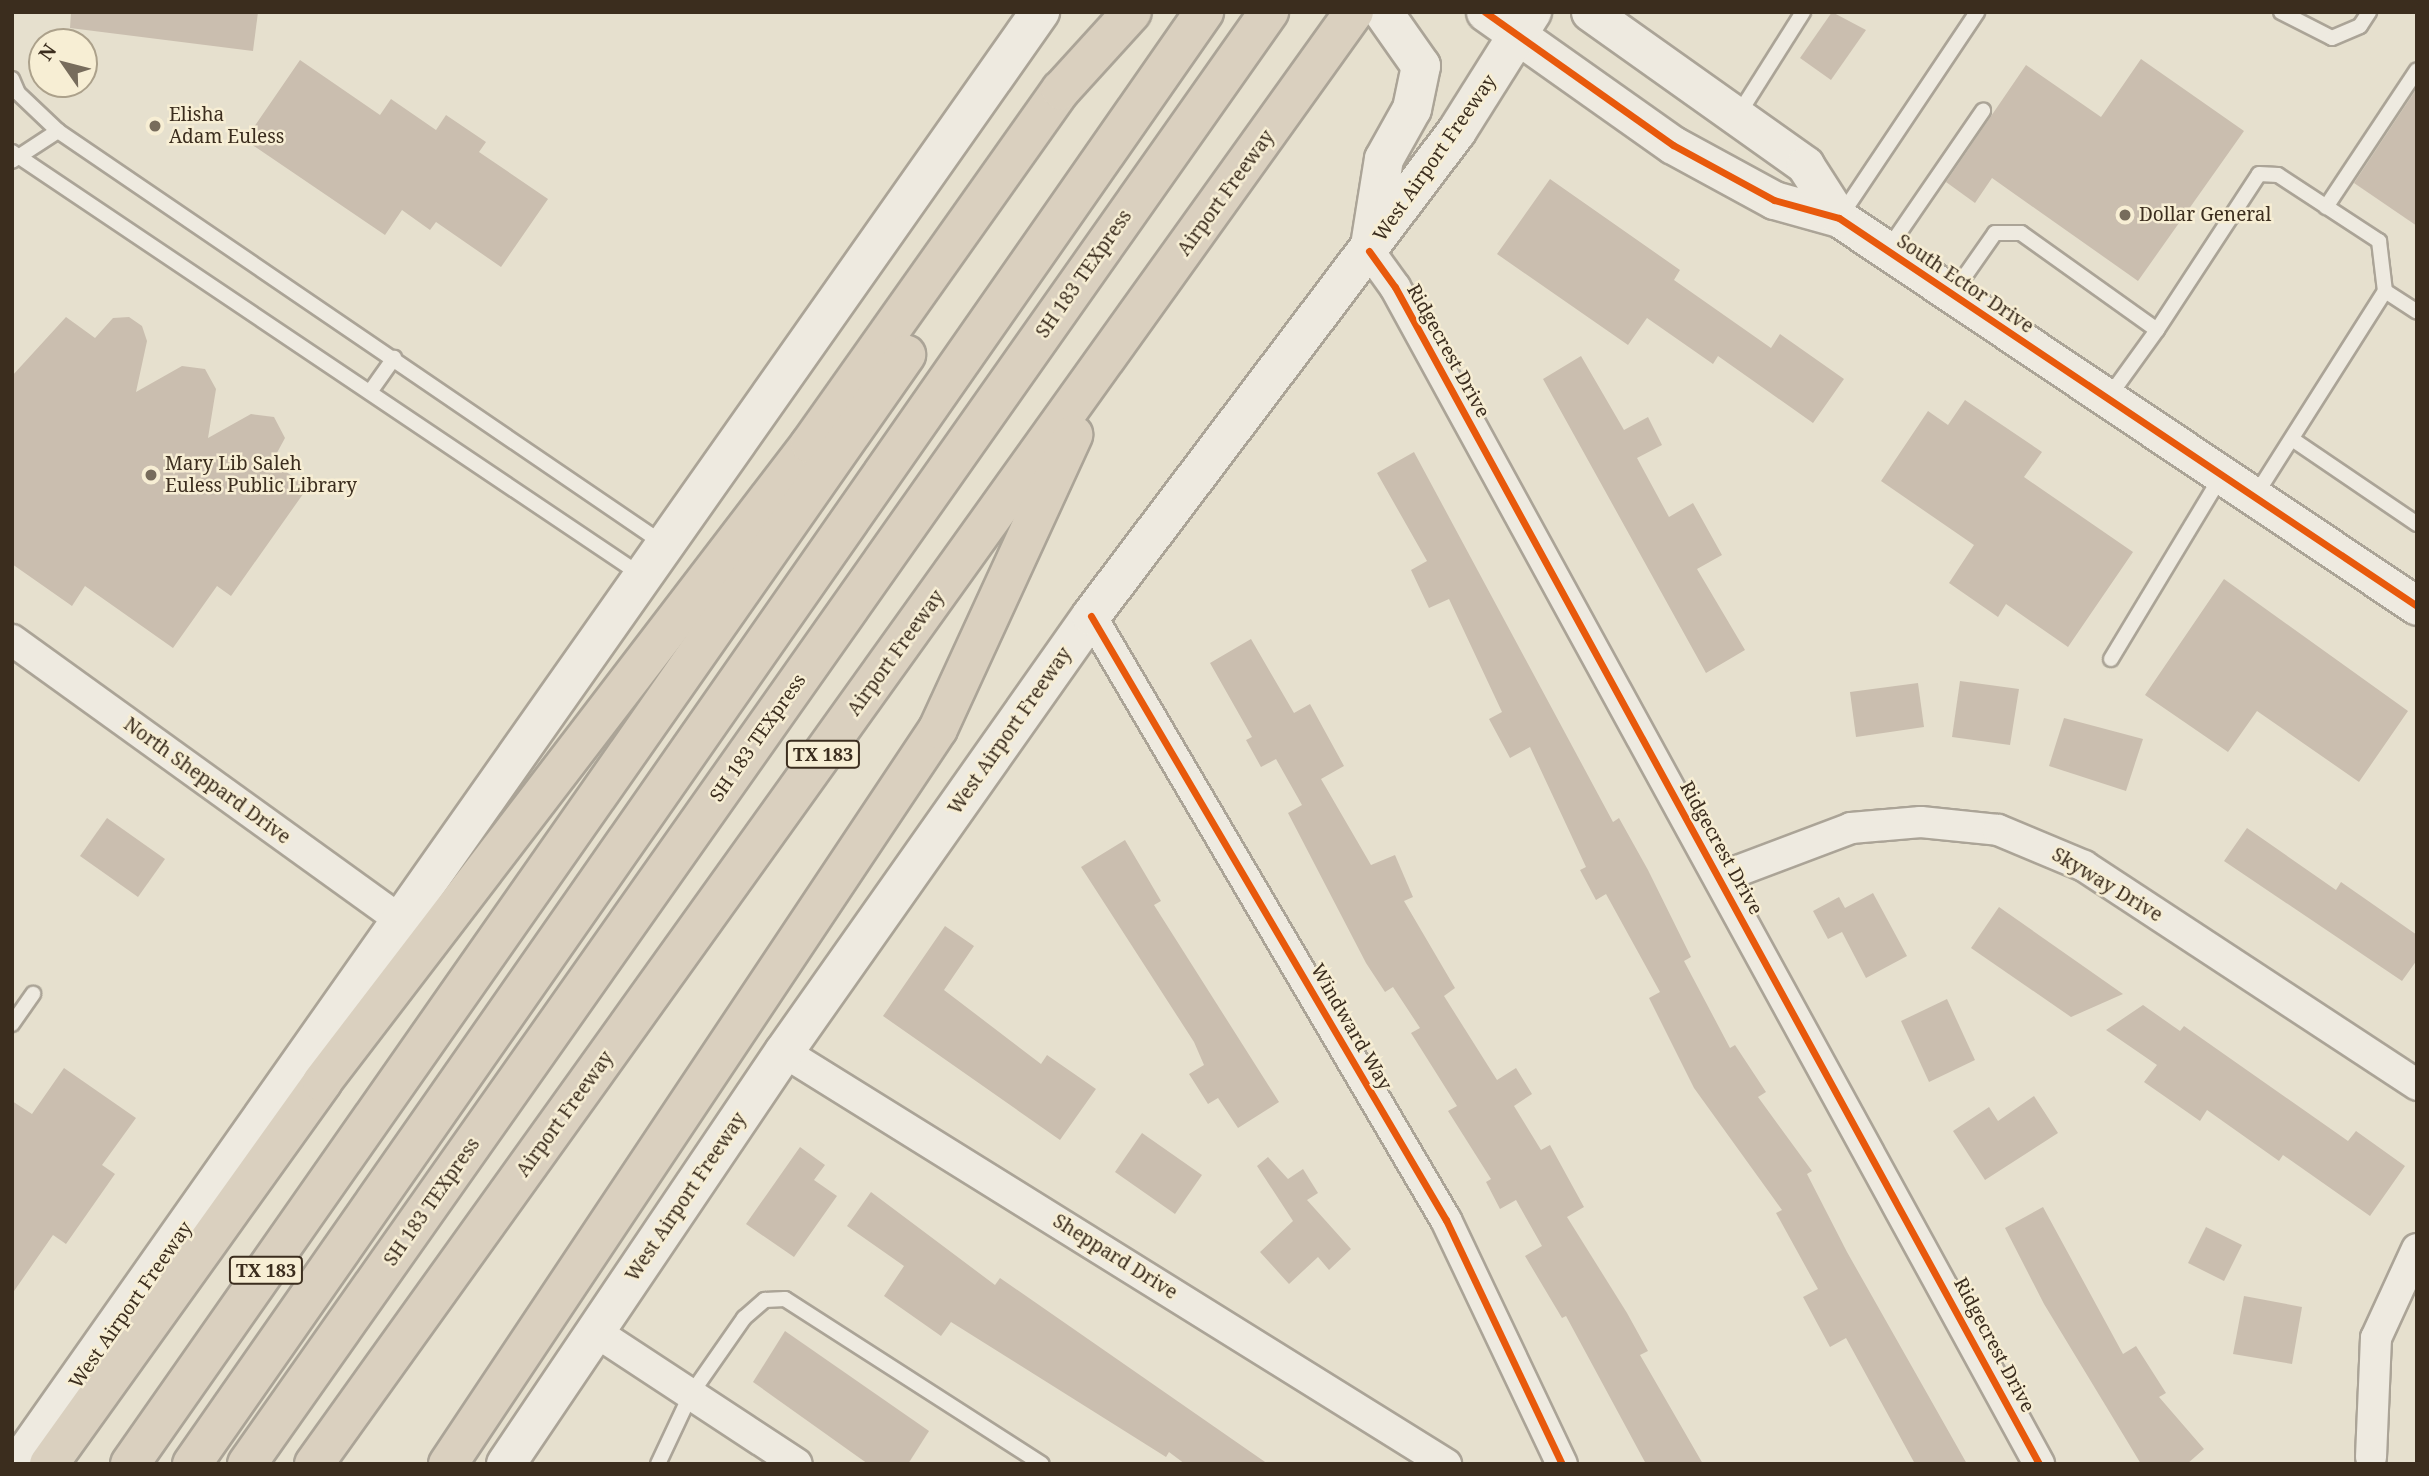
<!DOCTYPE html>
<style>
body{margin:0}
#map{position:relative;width:2429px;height:1476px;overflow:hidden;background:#e6e0ce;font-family:"Noto Serif",serif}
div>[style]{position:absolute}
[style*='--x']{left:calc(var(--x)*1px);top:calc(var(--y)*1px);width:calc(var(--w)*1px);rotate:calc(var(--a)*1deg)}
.building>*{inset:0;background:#cabeaf}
.roads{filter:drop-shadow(2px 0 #aba497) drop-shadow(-2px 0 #aba497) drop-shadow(0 2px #aba497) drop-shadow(0 -2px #aba497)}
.service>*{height:14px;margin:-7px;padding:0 7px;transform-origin:7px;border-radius:7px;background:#eeeae0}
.minor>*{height:30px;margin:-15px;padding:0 15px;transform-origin:15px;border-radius:15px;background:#eeeae0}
.tertiary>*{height:37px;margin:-18.5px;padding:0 18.5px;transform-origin:18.5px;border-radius:18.5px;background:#eeeae0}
.secondary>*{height:38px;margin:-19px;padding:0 19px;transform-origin:19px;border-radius:19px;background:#eeeae0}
.motorway>*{height:38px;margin:-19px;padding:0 19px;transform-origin:19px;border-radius:19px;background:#dad0bf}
.cycleway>*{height:7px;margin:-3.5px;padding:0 3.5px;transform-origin:3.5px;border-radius:3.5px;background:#e8590c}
.dots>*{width:19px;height:19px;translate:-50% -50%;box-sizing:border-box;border:4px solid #f7eed4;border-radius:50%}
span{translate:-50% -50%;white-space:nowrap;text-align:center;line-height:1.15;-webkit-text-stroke:5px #f7eed4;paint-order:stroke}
.shield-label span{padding:2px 5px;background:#f7eed4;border:2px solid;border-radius:5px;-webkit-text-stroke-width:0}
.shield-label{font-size:18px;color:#3b2d1e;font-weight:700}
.poi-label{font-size:19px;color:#3b2d1e}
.left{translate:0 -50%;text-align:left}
.street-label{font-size:19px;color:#3b2d1e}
.frame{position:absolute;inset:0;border:14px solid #3b2d1e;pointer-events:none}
.north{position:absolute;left:28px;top:28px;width:70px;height:70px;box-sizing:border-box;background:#f7eed4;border:2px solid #aca18b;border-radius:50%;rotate:305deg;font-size:19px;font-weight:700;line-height:28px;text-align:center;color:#3b2d1e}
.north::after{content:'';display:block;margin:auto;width:24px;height:32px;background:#776c5c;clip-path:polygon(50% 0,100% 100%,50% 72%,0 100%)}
</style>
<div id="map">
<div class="building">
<i style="clip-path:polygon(71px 12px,258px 12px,253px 51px,70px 28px)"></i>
<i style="clip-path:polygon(1832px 12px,1866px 30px,1831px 80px,1800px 58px)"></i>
<i style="clip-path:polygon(2141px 59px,2244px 131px,2138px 281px,1992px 178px,1975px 203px,1946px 182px,2026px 65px,2101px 117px)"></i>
<i style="clip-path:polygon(300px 60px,380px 115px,391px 99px,436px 130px,446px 115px,486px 142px,479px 152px,548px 199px,501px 267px,436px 222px,430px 230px,402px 210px,385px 235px,245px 140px)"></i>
<i style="clip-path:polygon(2417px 88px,2417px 226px,2354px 183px)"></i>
<i style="clip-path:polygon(1550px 179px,1680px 270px,1674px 280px,1771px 348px,1780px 334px,1844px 379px,1813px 423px,1718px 356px,1713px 364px,1647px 318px,1628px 345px,1497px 254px)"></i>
<i style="clip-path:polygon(66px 317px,95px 338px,113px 318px,129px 317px,142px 326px,147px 341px,136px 392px,182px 366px,205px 369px,216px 389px,208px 438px,251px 414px,274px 417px,285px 438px,272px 462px,308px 487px,231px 596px,217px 586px,173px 648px,85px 586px,72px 606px,12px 564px,12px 376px)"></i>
<i style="clip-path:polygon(1581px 356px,1624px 430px,1648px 417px,1662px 445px,1637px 458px,1669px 517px,1693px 503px,1722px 555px,1697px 569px,1745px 650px,1706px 673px,1543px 379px)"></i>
<i style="clip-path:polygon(1965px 400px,2042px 452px,2024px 477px,2133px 552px,2068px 647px,2006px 604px,1998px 617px,1949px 583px,1974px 545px,1881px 481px,1928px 411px,1948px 425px)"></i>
<i style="clip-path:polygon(1414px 452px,1613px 822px,1619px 818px,1648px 870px,1691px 957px,1684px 961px,1730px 1048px,1735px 1045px,1766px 1092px,1758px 1097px,1812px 1171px,1807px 1174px,1847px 1252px,1967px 1464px,1915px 1464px,1846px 1338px,1830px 1347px,1803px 1297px,1818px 1289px,1776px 1213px,1782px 1210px,1694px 1088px,1649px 998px,1660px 992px,1606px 894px,1596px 900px,1580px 870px,1586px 867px,1530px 747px,1510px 758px,1489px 719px,1502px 712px,1449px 599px,1429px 608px,1411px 570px,1427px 561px,1377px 473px)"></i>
<i style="clip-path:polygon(2224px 579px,2408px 711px,2359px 782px,2257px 711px,2228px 752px,2145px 695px)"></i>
<i style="clip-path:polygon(1251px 639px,1294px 713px,1310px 704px,1344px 766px,1321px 779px,1371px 865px,1395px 855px,1413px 897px,1404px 901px,1455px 988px,1444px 996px,1497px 1080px,1516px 1068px,1532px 1094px,1514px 1106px,1541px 1150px,1550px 1145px,1584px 1207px,1567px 1217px,1627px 1313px,1648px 1351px,1640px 1355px,1703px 1464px,1646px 1464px,1566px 1316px,1562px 1318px,1525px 1256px,1542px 1246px,1516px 1200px,1500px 1209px,1486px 1182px,1491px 1179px,1448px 1111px,1457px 1106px,1411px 1033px,1420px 1028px,1393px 987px,1385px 992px,1366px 963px,1288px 813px,1302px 805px,1276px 759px,1261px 767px,1246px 740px,1252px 737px,1210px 663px)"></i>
<i style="clip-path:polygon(1960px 681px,2019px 689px,2010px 745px,1952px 737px)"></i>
<i style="clip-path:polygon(1918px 683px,1924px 727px,1856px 737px,1850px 692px)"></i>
<i style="clip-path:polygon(2064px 718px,2143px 739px,2126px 791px,2049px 766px)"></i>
<i style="clip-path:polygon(107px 818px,165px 859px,138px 897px,80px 856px)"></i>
<i style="clip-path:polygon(2247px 828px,2336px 890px,2341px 882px,2417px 935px,2417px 960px,2402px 981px,2224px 861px)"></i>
<i style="clip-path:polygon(1125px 840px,1161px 901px,1154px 905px,1279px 1102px,1238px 1128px,1218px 1098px,1208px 1104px,1189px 1074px,1204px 1065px,1194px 1042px,1081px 867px)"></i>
<i style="clip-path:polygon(1873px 893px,1907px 956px,1866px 978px,1842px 932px,1828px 939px,1813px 911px,1839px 897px,1845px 908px)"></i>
<i style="clip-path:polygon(1999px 907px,2123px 994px,2071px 1017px,1971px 948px)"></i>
<i style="clip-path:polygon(945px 926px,974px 946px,944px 990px,1041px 1064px,1047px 1055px,1096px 1089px,1060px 1140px,883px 1016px)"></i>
<i style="clip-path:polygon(1947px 999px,1975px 1060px,1929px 1082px,1901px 1021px)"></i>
<i style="clip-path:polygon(2143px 1005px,2180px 1031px,2184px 1026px,2348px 1141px,2356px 1131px,2405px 1166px,2370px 1216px,2283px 1155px,2279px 1161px,2207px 1110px,2200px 1121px,2144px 1082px,2157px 1065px,2106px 1030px)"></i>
<i style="clip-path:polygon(64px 1068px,136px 1118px,102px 1165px,115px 1174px,66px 1244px,53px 1235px,12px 1294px,12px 1101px,32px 1114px)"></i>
<i style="clip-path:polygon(2034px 1096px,2058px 1133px,1985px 1180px,1953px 1131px,1989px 1107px,1998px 1121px)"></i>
<i style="clip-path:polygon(1142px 1133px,1202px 1175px,1175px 1214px,1115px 1172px)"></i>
<i style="clip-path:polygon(800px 1147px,825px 1165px,814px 1180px,837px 1196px,794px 1257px,746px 1224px)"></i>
<i style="clip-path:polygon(1268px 1157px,1288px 1179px,1303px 1169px,1318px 1193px,1307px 1200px,1351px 1249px,1329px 1270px,1318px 1257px,1289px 1284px,1260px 1252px,1293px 1221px,1257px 1166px)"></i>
<i style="clip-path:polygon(871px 1192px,995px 1285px,1000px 1278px,1268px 1464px,1185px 1464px,1169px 1452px,1166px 1457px,951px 1322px,941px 1336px,884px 1296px,904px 1266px,847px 1226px)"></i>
<i style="clip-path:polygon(2043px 1207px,2123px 1354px,2136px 1346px,2166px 1393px,2159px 1397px,2204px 1449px,2187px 1464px,2141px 1464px,2044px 1304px,2005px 1228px)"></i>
<i style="clip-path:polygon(2206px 1227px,2242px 1245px,2224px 1281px,2188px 1263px)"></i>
<i style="clip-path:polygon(2244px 1296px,2302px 1307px,2292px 1364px,2233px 1354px)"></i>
<i style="clip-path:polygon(785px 1331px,929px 1431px,908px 1464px,868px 1464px,753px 1382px)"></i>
</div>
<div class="roads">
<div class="service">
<i style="--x:2281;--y:12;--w:57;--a:27"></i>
<i style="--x:2332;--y:38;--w:30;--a:-23"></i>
<i style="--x:2360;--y:26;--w:17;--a:-57"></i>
<i style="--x:12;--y:79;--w:15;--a:67"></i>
<i style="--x:18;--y:93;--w:55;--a:43.5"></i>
<i style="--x:58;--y:131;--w:733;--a:34.28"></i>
<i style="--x:1738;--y:115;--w:122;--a:-57.7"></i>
<i style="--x:12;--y:152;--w:758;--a:33.92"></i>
<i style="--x:12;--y:161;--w:55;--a:-33.1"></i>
<i style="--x:2326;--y:207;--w:164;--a:-56.4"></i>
<i style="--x:1840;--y:217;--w:247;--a:-56.2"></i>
<i style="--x:1888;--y:249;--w:168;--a:-55.5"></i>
<i style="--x:1953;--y:293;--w:73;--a:-55"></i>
<i style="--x:1995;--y:233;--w:26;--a:0"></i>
<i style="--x:2021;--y:233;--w:167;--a:35.5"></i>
<i style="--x:2157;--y:330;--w:84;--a:125.8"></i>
<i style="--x:2157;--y:330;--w:186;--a:-56.8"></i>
<i style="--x:2259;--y:174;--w:19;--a:3"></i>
<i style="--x:2278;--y:175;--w:121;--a:33.2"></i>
<i style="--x:2379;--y:241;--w:50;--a:83.2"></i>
<i style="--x:370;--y:392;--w:42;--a:-54.8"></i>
<i style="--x:2292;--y:439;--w:151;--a:34.2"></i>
<i style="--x:2255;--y:496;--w:243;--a:-57.6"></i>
<i style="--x:2385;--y:291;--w:38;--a:33"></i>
<i style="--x:2111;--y:659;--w:215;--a:-58.9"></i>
<i style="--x:12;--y:1024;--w:37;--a:-55"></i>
<i style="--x:658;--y:1464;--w:77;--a:-64.8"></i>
<i style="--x:691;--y:1394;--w:93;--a:-55.1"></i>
<i style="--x:744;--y:1318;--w:28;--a:-41"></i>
<i style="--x:765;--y:1300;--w:20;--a:-3"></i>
<i style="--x:785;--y:1299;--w:305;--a:32.7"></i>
</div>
<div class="minor">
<i style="--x:1369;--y:251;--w:44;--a:54.2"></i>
<i style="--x:1395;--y:287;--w:1342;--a:61.31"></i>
<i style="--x:1091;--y:616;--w:701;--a:59.56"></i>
<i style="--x:1446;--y:1220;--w:270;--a:64.6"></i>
<i style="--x:12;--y:640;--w:481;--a:35.8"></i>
<i style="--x:1719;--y:878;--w:141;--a:-20.7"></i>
<i style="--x:1851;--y:828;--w:70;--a:-4.9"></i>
<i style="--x:1921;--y:822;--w:77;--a:5.9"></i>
<i style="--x:1998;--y:830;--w:93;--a:22.7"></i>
<i style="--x:2084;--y:866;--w:399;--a:33.3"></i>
<i style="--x:784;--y:1052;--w:780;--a:31.9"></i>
<i style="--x:596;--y:1332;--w:240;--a:33.3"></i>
<i style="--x:2371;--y:1457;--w:119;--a:-87.6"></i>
<i style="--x:2376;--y:1338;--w:98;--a:-65.3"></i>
</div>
<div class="tertiary">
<i style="--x:1485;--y:12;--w:230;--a:35.3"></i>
<i style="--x:1673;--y:145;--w:115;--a:28.6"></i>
<i style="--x:1774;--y:200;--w:67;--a:15.5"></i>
<i style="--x:1839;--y:218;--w:696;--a:33.87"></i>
<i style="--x:1590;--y:12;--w:264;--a:35.4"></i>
<i style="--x:1805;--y:165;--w:63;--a:57.3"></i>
</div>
<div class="secondary">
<i style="--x:1370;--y:246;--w:88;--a:-80.9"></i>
<i style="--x:1384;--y:159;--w:57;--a:-60.8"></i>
<i style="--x:1412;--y:109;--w:44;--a:-78.2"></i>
<i style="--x:1421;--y:66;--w:66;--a:-125.1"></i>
<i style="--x:18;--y:1464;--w:1776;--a:-54.86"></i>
<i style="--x:506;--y:1464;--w:497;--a:-56"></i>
<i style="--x:784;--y:1052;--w:533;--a:-54.85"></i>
<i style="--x:1091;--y:616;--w:608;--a:-52.96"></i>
<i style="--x:1457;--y:131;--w:141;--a:-57.8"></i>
</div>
<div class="motorway">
<i style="--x:49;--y:1464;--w:470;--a:-54.4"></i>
<i style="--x:322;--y:1082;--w:803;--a:-52.59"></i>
<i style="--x:810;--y:444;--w:434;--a:-54.7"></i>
<i style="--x:1061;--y:90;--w:105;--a:-47.7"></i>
<i style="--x:130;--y:1464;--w:1354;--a:-55.02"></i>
<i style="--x:192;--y:1464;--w:1770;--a:-55.12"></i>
<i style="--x:247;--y:1464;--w:1776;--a:-54.86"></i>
<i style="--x:314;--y:1464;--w:1786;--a:-54.39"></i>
<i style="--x:448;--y:1464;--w:883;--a:-56.31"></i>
<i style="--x:938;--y:729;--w:324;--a:-65.3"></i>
</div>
</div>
<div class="cycleway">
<i style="--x:1485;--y:12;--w:230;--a:35.3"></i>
<i style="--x:1673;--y:145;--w:115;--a:28.6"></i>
<i style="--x:1774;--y:200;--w:67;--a:15.5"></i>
<i style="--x:1839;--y:218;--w:696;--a:33.87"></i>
<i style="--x:1369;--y:251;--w:44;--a:54.2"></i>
<i style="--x:1395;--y:287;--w:1342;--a:61.31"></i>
<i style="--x:1091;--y:616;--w:701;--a:59.56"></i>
<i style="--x:1446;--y:1220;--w:270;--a:64.6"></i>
</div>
<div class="dots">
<i style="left:155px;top:126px;background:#776c5c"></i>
<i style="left:2125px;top:215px;background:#776c5c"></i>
<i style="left:151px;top:475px;background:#776c5c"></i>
</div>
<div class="shield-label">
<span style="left:823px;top:754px">TX 183</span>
<span style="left:266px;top:1270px">TX 183</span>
</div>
<div class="poi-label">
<span class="left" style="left:169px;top:126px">Elisha<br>Adam Euless</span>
<span class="left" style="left:2139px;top:215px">Dollar General</span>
<span class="left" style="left:165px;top:475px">Mary Lib Saleh<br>Euless Public Library</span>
</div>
<div class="street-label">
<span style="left:1435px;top:158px;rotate:-55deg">West Airport Freeway</span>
<span style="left:1226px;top:193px;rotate:-54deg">Airport Freeway</span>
<span style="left:1084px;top:274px;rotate:-55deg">SH 183 TEXpress</span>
<span style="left:1965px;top:284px;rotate:34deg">South Ector Drive</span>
<span style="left:1448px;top:351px;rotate:61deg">Ridgecrest Drive</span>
<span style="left:896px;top:653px;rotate:-54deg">Airport Freeway</span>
<span style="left:1010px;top:731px;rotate:-55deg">West Airport Freeway</span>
<span style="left:758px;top:738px;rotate:-55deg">SH 183 TEXpress</span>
<span style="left:207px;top:781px;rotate:36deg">North Sheppard Drive</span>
<span style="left:1721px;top:848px;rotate:61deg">Ridgecrest Drive</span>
<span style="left:2107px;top:885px;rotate:31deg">Skyway Drive</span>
<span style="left:1351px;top:1027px;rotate:60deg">Windward Way</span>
<span style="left:565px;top:1114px;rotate:-54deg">Airport Freeway</span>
<span style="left:686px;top:1197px;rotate:-56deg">West Airport Freeway</span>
<span style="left:432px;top:1202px;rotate:-55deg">SH 183 TEXpress</span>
<span style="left:1115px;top:1257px;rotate:32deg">Sheppard Drive</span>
<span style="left:131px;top:1305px;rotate:-55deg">West Airport Freeway</span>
<span style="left:1994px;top:1345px;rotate:62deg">Ridgecrest Drive</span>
</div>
<div class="frame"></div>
<div class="north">N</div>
</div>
